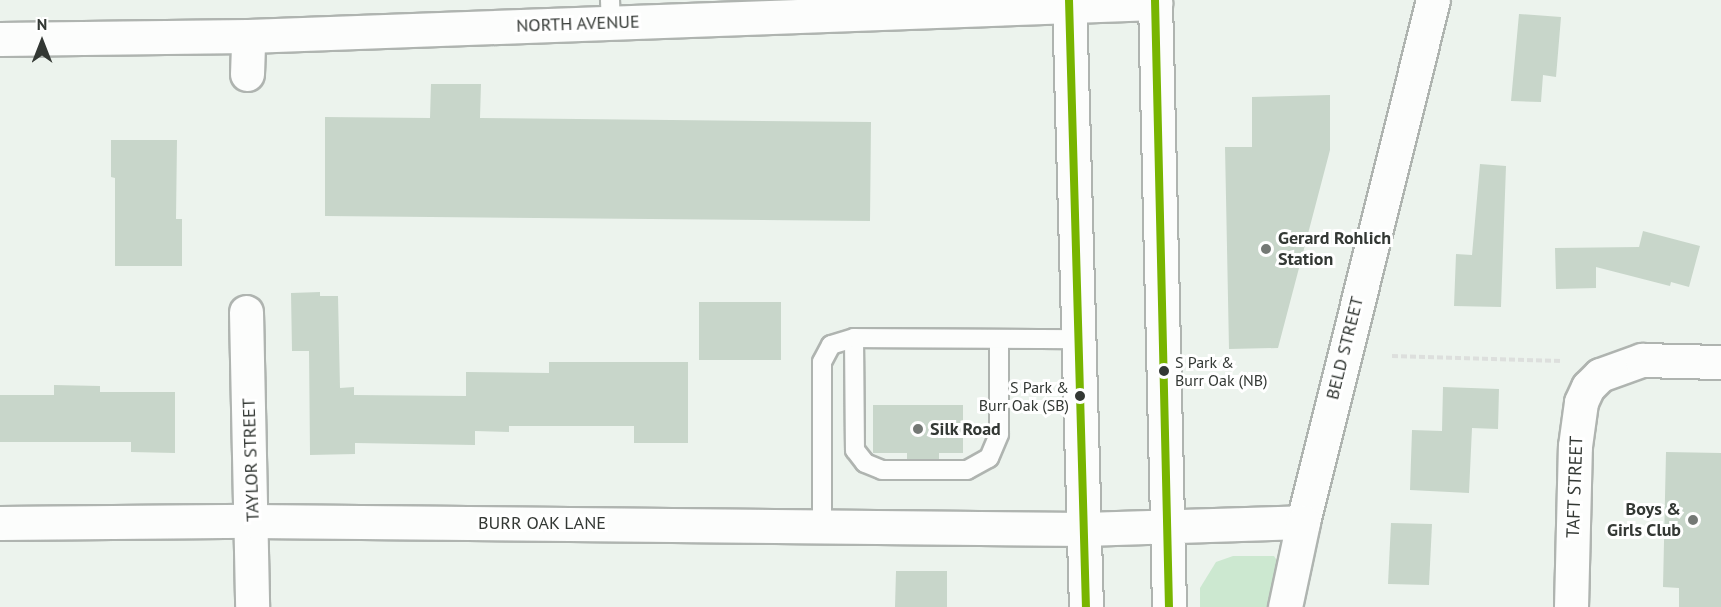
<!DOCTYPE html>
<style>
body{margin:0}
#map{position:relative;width:1721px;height:607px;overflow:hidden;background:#ecf3ed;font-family:"PT Sans",sans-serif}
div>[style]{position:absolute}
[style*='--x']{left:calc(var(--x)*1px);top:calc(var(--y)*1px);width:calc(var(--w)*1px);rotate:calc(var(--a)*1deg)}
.green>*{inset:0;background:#cce8d0}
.building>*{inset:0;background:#c8d6ca}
.path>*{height:4px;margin-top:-2px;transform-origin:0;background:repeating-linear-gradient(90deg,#dddfdd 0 6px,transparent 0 9px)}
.roads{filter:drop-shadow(2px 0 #afb4b0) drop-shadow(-2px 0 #afb4b0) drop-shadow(0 2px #afb4b0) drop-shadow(0 -2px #afb4b0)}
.service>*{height:18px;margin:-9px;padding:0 9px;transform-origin:9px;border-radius:9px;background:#fcfdfc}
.minor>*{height:33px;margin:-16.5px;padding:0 16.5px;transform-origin:16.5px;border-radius:16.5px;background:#fcfdfc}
.tertiary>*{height:33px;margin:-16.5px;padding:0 16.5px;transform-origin:16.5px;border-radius:16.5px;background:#fcfdfc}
.primary>*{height:33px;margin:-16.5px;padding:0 16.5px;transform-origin:16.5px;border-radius:16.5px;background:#fcfdfc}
.bus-1>*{height:8px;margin:-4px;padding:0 4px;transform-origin:4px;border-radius:4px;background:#78b500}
.dots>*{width:16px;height:16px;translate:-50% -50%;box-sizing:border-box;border:3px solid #fff;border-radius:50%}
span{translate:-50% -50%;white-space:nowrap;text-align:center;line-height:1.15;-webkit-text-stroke:6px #fff;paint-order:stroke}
.bus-label{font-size:16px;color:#333834}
.left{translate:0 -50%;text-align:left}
.right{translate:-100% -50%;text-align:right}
.street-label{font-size:18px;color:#333834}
.poi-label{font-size:18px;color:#333834;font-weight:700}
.north{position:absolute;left:12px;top:12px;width:60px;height:60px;-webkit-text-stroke:4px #fff;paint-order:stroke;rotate:0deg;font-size:16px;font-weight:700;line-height:24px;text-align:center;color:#333834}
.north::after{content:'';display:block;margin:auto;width:21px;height:27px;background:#333834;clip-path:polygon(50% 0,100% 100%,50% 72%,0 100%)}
</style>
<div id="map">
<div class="green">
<i style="clip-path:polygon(1233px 556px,1274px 556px,1283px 569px,1274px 607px,1200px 607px,1200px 588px,1216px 562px)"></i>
</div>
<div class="building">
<i style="clip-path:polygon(1519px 14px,1561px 17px,1556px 77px,1543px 75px,1541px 102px,1511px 101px)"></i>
<i style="clip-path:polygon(431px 84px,481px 84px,480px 118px,871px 122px,870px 221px,325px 216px,325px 117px,430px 118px)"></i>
<i style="clip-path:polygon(1330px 95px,1330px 150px,1278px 348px,1229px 349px,1225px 147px,1252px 147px,1252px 97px)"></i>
<i style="clip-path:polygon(111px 140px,177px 140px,176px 219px,182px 219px,182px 266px,115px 266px,115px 178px,111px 177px)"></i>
<i style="clip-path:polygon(1480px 164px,1506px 166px,1501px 307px,1454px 306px,1456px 254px,1472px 255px)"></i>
<i style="clip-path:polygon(1643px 231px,1700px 246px,1689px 287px,1671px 282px,1670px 286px,1596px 267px,1596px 288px,1556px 289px,1555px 248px,1639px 247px)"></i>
<i style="clip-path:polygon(320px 292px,320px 296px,338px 296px,340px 388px,354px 387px,354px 395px,466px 396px,466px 372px,549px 373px,549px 362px,688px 362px,688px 443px,634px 443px,634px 426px,509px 426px,509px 432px,475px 431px,475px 445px,355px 443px,355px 454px,310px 455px,309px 351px,292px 351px,291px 293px)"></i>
<i style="clip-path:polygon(699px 302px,781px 302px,781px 360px,699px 360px)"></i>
<i style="clip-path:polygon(54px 385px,100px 386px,100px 392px,175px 392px,175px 453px,131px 452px,131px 442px,0 442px,0 395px,54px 395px)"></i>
<i style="clip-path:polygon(1443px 387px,1499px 389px,1498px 429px,1472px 428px,1469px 493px,1410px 490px,1412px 430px,1442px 431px)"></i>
<i style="clip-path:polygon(873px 405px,963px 405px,963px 453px,939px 453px,939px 459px,907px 459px,907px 453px,873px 453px)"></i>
<i style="clip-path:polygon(1666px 452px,1721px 453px,1721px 607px,1679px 607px,1679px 588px,1663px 587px)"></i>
<i style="clip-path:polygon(1391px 523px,1432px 524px,1429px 585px,1388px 584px)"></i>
<i style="clip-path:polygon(896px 571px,947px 571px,947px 607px,895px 607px)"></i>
</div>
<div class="path">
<i style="--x:1392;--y:356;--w:171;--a:1.7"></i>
</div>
<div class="roads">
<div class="service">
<i style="--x:610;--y:0;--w:23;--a:88"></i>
<i style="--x:854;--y:338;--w:112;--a:89.5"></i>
<i style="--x:855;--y:450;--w:16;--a:52"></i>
<i style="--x:865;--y:463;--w:18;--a:22"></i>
<i style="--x:882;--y:470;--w:85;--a:0"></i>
<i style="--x:967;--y:470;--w:25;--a:-29"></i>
<i style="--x:989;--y:458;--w:26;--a:-67"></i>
<i style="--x:999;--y:434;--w:95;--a:-90"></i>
<i style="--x:822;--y:525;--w:163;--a:-90"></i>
<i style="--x:822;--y:362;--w:19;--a:-62"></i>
<i style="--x:831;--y:345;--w:24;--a:-17"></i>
<i style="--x:854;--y:338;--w:225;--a:0.3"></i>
</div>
<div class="minor">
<i style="--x:0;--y:39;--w:248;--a:-0.7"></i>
<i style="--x:248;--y:36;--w:908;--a:-2.08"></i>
<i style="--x:247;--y:74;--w:38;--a:-88"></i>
<i style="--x:246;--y:312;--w:295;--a:88.8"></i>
<i style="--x:0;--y:523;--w:253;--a:-0.5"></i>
<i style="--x:253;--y:521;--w:831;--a:0.55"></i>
<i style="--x:1571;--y:607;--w:161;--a:-88.6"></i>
<i style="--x:1575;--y:446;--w:44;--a:-82.2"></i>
<i style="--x:1581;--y:402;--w:17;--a:-65"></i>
<i style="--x:1588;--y:387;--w:17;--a:-45"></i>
<i style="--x:1600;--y:375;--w:45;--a:-19.7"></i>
<i style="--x:1642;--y:360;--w:79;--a:1.5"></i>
</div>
<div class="tertiary">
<i style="--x:1084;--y:529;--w:219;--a:-1.8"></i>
<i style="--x:1303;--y:522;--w:538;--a:-76.02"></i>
<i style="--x:1285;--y:607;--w:87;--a:-78"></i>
</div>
<div class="primary">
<i style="--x:1069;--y:0;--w:607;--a:88.4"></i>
<i style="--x:1155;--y:0;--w:607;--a:88.68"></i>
</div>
</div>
<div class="bus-1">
<i style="--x:1069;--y:0;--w:607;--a:88.4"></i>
<i style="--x:1155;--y:0;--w:607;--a:88.68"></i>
</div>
<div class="dots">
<i style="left:1266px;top:249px;background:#747975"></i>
<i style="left:1164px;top:371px;background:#333834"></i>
<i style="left:1080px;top:396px;background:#333834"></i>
<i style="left:918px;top:429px;background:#747975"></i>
<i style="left:1693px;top:520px;background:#747975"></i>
</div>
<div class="bus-label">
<span class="left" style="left:1175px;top:371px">S Park &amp;<br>Burr Oak (NB)</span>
<span class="right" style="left:1069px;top:396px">S Park &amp;<br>Burr Oak (SB)</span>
</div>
<div class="street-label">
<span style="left:578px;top:24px;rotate:-2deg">NORTH AVENUE</span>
<span style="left:1345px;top:348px;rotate:-76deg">BELD STREET</span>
<span style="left:251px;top:460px;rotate:-92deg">TAYLOR STREET</span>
<span style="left:1575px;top:487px;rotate:-88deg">TAFT STREET</span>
<span style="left:542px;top:523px">BURR OAK LANE</span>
</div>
<div class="poi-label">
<span class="left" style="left:1278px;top:249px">Gerard Rohlich<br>Station</span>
<span class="left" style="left:930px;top:429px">Silk Road</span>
<span class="right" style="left:1681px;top:520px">Boys &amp;<br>Girls Club</span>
</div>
<div class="north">N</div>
</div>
